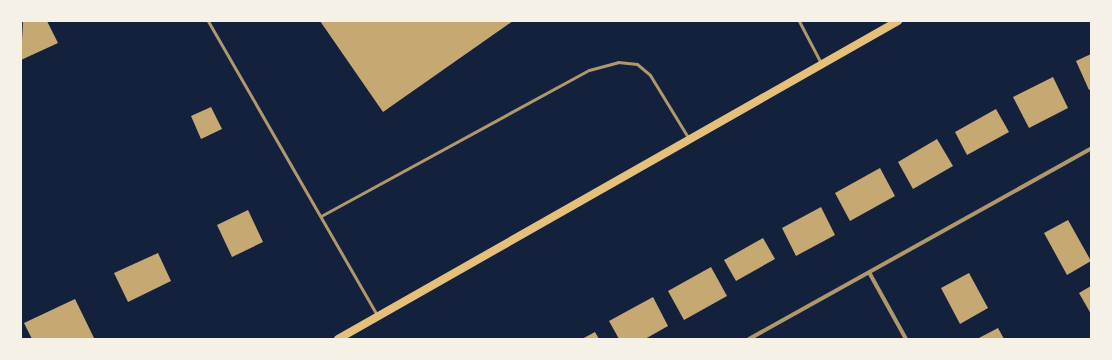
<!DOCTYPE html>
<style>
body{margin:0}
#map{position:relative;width:1112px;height:360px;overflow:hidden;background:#14213d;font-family:Arial,sans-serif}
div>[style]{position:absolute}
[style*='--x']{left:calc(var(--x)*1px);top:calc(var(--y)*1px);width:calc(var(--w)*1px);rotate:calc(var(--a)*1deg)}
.building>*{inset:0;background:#c6a872}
.service>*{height:3px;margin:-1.5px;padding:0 1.5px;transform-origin:1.5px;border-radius:1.5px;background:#b1986c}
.minor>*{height:4px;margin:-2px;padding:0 2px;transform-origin:2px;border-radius:2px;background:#b1986c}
.secondary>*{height:8px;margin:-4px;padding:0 4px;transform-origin:4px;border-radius:4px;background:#e5c07b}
span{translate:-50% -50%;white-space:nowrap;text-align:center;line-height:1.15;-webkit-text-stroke:4px #f6f1e7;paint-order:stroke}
.frame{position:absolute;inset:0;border:22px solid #f6f1e7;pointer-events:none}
</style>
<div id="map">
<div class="building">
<i style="clip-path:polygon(23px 21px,47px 21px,58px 43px,21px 60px)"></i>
<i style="clip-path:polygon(320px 21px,513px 21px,383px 112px)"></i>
<i style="clip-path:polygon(1091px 54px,1091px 89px,1089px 90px,1076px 61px)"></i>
<i style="clip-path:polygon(1053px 77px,1068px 108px,1029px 128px,1013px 97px)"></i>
<i style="clip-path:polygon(211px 107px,222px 129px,201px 139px,191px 116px)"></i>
<i style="clip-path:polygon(996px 109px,1009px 132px,967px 155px,955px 132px)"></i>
<i style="clip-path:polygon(937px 139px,953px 166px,913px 189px,898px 162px)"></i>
<i style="clip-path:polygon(880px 168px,895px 196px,850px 221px,835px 193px)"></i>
<i style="clip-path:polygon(821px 207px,835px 235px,796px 256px,782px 228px)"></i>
<i style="clip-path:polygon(248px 210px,263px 242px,232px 257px,217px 225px)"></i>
<i style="clip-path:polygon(1068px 220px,1091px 261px,1067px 275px,1044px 233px)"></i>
<i style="clip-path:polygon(763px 238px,775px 259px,736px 281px,724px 260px)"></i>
<i style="clip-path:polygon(158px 253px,171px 281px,128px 302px,114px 273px)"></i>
<i style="clip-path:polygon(711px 267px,727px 296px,684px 320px,668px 291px)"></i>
<i style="clip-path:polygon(969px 273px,988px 308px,960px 324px,941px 288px)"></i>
<i style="clip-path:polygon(1091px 286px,1091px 314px,1079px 293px)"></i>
<i style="clip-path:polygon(653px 297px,668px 326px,645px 339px,619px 339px,609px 321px)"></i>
<i style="clip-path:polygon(75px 299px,94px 338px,32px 339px,24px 323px)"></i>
<i style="clip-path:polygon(998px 328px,1004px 339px,977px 339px)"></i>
<i style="clip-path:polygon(595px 332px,599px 339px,582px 339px)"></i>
</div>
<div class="service">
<i style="--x:208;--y:21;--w:339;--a:60.1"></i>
<i style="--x:799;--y:21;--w:47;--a:62.4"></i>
<i style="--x:321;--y:216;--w:305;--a:-28.6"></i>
<i style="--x:589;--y:70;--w:30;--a:-15"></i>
<i style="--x:618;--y:62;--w:19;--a:6"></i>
<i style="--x:637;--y:64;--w:17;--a:40"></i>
<i style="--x:650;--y:75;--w:75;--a:58.6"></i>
</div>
<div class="minor">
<i style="--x:870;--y:274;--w:74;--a:61"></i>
<i style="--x:749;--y:339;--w:391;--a:-29.1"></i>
</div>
<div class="secondary">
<i style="--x:338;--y:339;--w:644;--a:-29.59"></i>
</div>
<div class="frame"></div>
</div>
